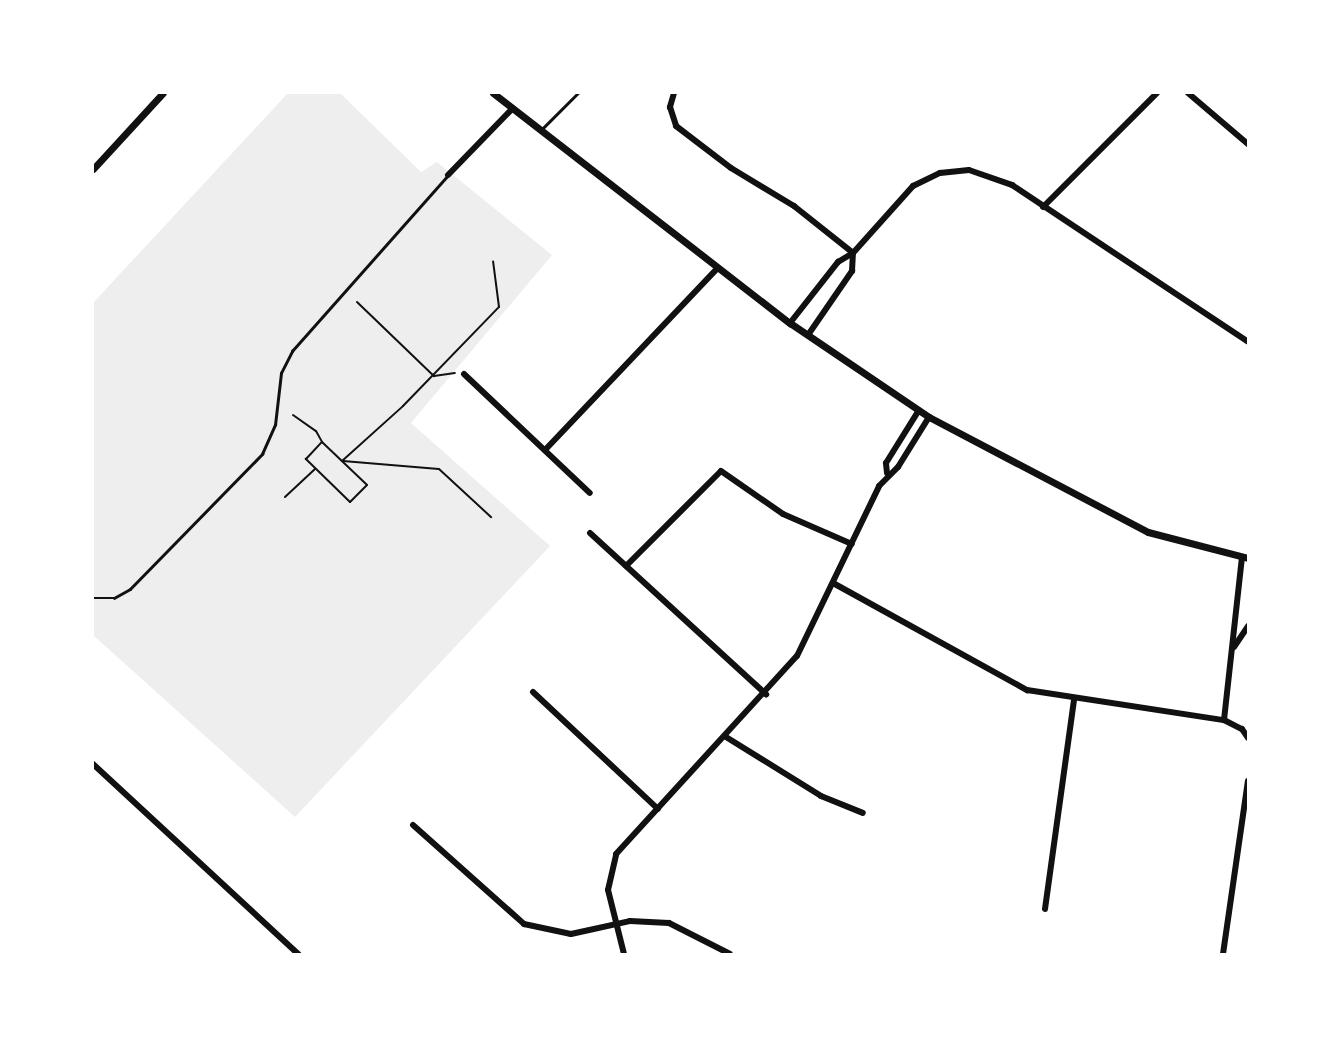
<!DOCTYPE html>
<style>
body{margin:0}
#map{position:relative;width:1341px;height:1047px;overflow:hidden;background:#fff;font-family:Manrope,sans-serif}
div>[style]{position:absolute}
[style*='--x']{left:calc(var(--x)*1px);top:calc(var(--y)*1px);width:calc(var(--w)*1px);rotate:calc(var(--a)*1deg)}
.green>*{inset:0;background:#eee}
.path>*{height:2px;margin:-1px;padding:0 1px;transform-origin:1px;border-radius:1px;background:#111}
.service>*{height:2.5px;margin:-1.25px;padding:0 1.25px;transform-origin:1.25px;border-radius:1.25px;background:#111}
.minor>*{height:6px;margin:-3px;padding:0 3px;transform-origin:3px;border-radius:3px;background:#111}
.tertiary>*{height:7px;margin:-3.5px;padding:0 3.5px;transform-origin:3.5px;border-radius:3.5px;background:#111}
span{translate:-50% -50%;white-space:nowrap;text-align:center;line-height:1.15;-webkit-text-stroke:7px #fff;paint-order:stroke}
.frame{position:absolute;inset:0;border:94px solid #fff;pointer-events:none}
</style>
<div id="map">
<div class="green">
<i style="clip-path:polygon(288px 93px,340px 93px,421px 172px,437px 162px,552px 255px,411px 423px,550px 546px,295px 817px,93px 635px,93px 303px)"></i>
</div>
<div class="path">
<i style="--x:357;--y:302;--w:107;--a:43.9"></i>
<i style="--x:434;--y:376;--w:21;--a:-8"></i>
<i style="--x:293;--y:415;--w:28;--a:35"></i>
<i style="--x:316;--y:431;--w:13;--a:61"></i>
<i style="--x:322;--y:442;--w:62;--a:43.7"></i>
<i style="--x:367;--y:485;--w:24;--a:135"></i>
<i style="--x:350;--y:502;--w:62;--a:-135.7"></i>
<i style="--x:306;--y:459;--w:23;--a:-47"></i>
<i style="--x:342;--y:461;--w:82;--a:-42"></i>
<i style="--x:403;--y:406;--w:138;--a:-45.9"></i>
<i style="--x:499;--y:307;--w:46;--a:-97.4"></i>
<i style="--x:343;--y:461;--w:96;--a:4.8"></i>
<i style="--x:439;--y:469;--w:71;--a:42.7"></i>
<i style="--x:285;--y:497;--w:41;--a:-43"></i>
</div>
<div class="service">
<i style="--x:541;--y:130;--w:52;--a:-45"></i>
<i style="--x:93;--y:598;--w:21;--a:0"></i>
<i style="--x:114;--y:598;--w:18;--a:-29"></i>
<i style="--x:130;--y:589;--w:189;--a:-45.6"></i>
<i style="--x:262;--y:454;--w:32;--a:-66"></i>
<i style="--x:275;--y:425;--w:52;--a:-83.4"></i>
<i style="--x:281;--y:373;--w:25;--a:-63"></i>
<i style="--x:292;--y:351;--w:235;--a:-48.4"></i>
</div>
<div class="minor">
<i style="--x:674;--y:93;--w:15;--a:106"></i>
<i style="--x:670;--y:107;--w:20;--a:72"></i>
<i style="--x:676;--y:126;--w:69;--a:37.4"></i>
<i style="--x:731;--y:168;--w:74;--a:31.1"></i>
<i style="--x:794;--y:206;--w:75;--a:38.5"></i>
<i style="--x:1188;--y:93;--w:79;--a:40.4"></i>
<i style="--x:448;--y:175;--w:93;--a:-45.9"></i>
<i style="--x:1043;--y:207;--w:161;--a:-45"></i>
<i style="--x:790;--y:323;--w:78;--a:-51.8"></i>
<i style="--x:838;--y:262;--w:17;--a:-31"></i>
<i style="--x:853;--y:253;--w:90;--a:-48.2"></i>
<i style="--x:913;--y:186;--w:30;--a:-26"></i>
<i style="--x:940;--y:173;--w:29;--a:-6"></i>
<i style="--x:969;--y:170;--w:46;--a:19.2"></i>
<i style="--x:1012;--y:185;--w:283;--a:33.6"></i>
<i style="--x:808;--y:335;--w:78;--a:-55.5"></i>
<i style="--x:852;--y:271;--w:18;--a:-87"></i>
<i style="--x:464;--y:374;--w:173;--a:43.4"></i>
<i style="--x:545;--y:450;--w:251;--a:-46.5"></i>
<i style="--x:887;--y:473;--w:10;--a:-96"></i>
<i style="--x:886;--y:463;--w:62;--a:-58.1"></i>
<i style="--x:590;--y:533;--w:239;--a:42.5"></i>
<i style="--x:626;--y:566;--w:134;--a:-45"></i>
<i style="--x:721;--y:471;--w:75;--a:34.7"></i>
<i style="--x:783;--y:514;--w:75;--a:23.5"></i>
<i style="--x:833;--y:583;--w:222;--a:28.9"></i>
<i style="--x:1027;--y:690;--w:199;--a:8.7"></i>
<i style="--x:1224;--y:720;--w:20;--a:27"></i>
<i style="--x:1242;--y:729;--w:11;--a:56"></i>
<i style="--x:1234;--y:647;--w:25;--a:-56"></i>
<i style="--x:533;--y:692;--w:171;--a:43.1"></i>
<i style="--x:1224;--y:720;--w:164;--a:-83.7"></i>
<i style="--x:726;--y:737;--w:112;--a:31.8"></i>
<i style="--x:821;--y:796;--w:45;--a:22"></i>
<i style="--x:93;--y:764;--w:280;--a:42.8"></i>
<i style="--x:413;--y:825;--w:149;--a:41.7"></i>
<i style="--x:524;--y:924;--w:48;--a:12"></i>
<i style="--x:571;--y:934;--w:60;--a:-12.4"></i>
<i style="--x:630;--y:921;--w:39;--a:3"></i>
<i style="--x:669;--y:923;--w:68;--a:26.9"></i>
<i style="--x:1045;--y:909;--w:212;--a:-82.1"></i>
<i style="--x:624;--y:954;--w:66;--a:-104"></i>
<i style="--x:608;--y:890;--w:37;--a:-77"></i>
<i style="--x:616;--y:854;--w:268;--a:-47.6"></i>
<i style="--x:797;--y:656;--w:189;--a:-64.2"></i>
<i style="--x:879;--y:486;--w:27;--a:-45"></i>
<i style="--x:898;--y:467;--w:59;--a:-58.2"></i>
<i style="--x:1223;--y:954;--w:175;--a:-81.8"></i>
</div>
<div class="tertiary">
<i style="--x:493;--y:93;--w:376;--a:37.8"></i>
<i style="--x:790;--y:323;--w:168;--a:34.1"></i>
<i style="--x:929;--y:417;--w:247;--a:27.7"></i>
<i style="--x:1148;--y:532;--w:103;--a:14.6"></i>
<i style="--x:93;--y:169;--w:103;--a:-47.4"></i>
</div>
<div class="frame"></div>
</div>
